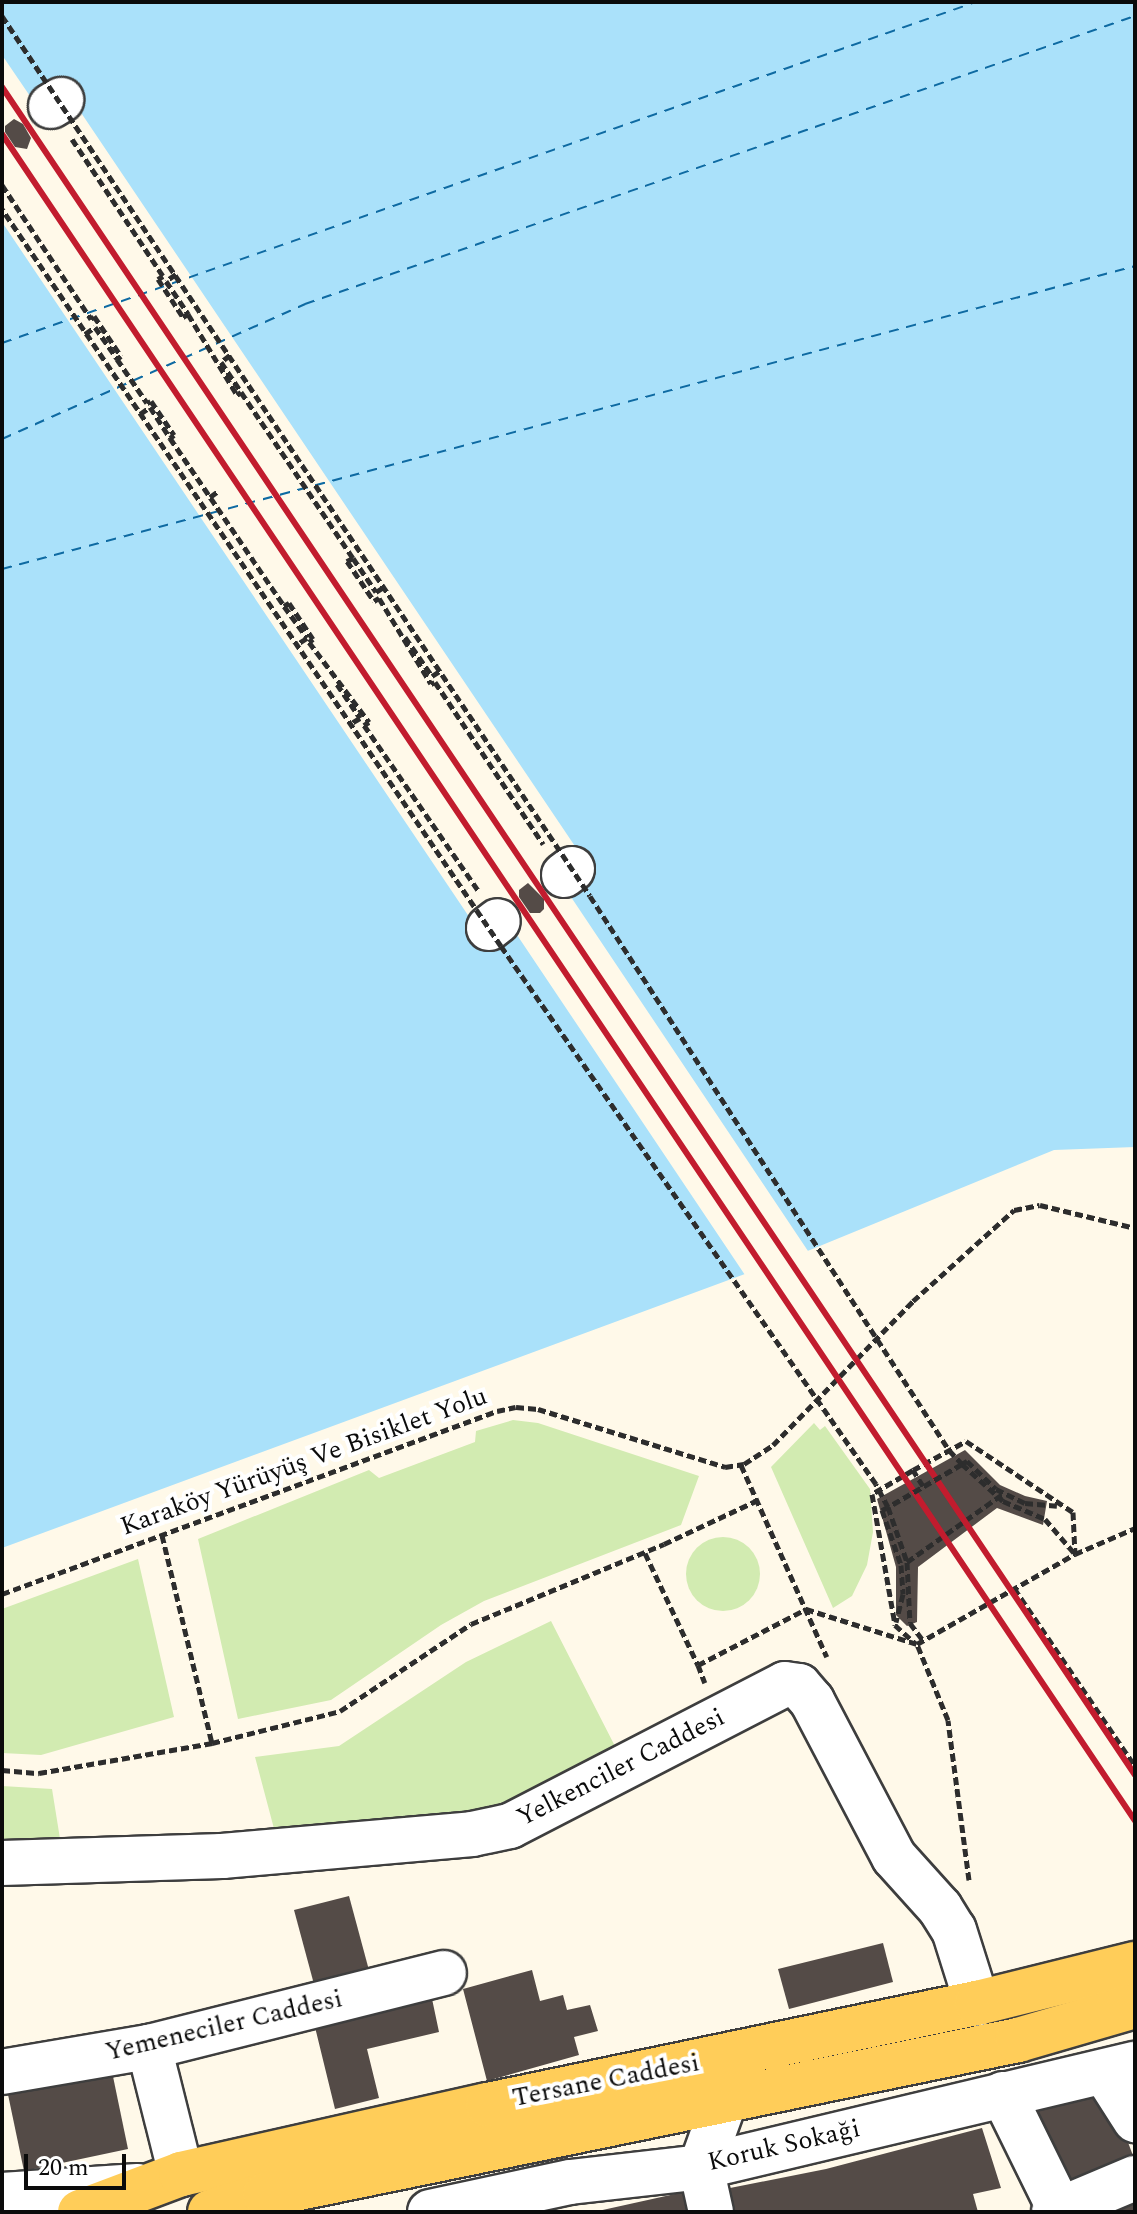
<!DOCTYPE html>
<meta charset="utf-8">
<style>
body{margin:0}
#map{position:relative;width:1137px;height:2214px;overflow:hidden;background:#fff9e9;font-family:Spectral,serif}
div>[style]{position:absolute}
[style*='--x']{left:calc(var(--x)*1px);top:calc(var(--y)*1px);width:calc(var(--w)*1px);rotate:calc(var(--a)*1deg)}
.green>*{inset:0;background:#d2ebb1}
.round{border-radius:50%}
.water>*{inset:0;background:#aae1fa}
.pier>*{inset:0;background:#fff9e9}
.ferry>*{height:2px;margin-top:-1px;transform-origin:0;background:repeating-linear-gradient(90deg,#0e6aa2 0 10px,transparent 0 18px)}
.building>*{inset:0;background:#544b47}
.path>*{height:5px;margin-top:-2.5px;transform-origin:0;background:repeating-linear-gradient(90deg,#2d2d2d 0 8px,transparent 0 12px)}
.roads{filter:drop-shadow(2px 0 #3e3e3e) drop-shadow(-2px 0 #3e3e3e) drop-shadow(0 2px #3e3e3e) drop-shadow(0 -2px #3e3e3e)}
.minor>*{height:44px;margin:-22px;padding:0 22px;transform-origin:22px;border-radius:22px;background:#fff}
.major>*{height:44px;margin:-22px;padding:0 22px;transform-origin:22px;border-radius:22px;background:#ffcd59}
.rail>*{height:6px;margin:-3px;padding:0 3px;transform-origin:3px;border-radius:3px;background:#c21c2e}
.path-bridge>*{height:5px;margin-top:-2.5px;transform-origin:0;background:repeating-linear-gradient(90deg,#2d2d2d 0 8px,transparent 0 12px)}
span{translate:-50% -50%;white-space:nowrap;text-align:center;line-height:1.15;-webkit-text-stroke:8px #fff;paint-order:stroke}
.street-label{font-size:26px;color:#0b0b0b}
.frame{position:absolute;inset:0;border:4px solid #0b0b0b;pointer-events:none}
.scale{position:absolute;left:24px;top:2154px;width:102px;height:36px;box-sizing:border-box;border:4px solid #0b0b0b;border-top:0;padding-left:10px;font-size:24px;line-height:28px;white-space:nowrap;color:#0b0b0b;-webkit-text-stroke:6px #fff;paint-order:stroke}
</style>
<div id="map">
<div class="green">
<i style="clip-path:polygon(513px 1420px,538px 1423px,699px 1476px,681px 1525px,484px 1601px,441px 1625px,331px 1700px,238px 1719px,198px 1539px,369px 1470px,379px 1478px,475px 1442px,476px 1431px)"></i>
<i style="clip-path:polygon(814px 1423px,820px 1430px,825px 1426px,870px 1489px,873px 1532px,867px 1565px,852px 1596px,833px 1608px,771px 1467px)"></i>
<i class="round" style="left:686px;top:1537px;width:74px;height:74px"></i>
<i style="clip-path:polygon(138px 1559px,174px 1717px,41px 1755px,2px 1753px,2px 1609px)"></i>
<i style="clip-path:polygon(551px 1621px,620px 1756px,497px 1825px,277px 1840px,255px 1757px,339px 1746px,466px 1662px)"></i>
<i style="clip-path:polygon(2px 1786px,52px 1789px,61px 1845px,2px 1848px)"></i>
</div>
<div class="water">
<i style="clip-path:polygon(2px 2px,1135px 2px,1135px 1147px,1054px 1150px,810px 1250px,2px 1548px)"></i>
</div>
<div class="pier">
<i style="clip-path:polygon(2px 55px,32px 99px,59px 80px,593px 873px,567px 891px,810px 1254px,747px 1278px,513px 929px,488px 945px,2px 222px)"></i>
</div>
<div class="ferry">
<i style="--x:2;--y:343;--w:1032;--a:-19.3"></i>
<i style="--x:2;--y:439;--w:332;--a:-24"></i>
<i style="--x:305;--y:304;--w:879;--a:-19.14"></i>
<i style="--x:2;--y:569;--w:1173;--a:-14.97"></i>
</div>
<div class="building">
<i style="clip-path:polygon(14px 119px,23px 124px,31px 138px,27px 149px,15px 147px,5px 132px,5px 126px)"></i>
<i style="clip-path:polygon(528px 883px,544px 899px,544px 909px,540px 913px,530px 913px,519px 897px,519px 890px)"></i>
<i style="clip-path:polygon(965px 1450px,1000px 1485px,1025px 1496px,1047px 1501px,1043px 1525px,997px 1508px,918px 1567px,917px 1622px,907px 1626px,896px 1615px,896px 1567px,877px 1499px)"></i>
<i style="clip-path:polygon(349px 1896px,370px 1974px,315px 1988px,294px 1910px)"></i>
<i style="clip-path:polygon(883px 1943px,893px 1982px,789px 2009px,778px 1969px)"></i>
<i style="clip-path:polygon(532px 1970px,540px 2001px,563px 1995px,567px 2010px,590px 2005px,598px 2031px,574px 2037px,579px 2055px,487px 2081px,463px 1989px)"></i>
<i style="clip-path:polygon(431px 1994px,439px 2032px,367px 2049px,379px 2098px,335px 2109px,314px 2023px)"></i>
<i style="clip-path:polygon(110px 2062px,128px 2149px,24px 2171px,6px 2085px)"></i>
<i style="clip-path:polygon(1107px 2086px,1135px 2161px,1068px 2196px,1036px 2112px)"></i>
<i style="clip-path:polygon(982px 2128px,1001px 2188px,973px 2194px,978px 2212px,729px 2212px,725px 2189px,826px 2169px)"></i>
<i style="clip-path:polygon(1135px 2191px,1135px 2212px,1090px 2212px)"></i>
<i style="clip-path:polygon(684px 2192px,688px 2212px,598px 2212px,598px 2211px)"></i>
</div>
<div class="path">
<i style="--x:72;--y:139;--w:164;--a:56.4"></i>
<i style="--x:163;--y:276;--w:6;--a:149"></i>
<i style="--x:158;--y:279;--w:45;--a:56.7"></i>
<i style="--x:183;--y:317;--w:6;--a:-31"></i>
<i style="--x:188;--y:314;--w:95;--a:58.8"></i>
<i style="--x:237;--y:395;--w:5;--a:-37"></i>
<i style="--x:241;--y:392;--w:200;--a:56"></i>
<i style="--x:353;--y:558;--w:7;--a:153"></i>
<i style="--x:347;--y:561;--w:48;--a:56"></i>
<i style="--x:374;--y:601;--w:6;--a:-31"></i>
<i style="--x:379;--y:598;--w:100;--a:58.8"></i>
<i style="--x:431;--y:684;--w:4;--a:-27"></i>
<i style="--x:435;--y:682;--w:195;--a:56.3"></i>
<i style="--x:2;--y:185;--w:161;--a:56.4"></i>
<i style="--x:91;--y:319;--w:4;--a:-45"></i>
<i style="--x:94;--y:316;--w:48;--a:56"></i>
<i style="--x:121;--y:356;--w:5;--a:143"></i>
<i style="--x:117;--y:359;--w:53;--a:55.7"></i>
<i style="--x:147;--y:403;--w:4;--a:-27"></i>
<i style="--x:151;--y:401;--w:41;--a:55.9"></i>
<i style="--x:174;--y:435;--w:5;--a:143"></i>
<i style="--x:170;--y:438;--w:203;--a:55.8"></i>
<i style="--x:284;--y:606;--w:6;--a:-31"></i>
<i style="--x:289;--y:603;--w:43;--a:56.3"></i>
<i style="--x:313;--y:639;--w:5;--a:143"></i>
<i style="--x:309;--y:642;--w:100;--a:53.1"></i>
<i style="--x:369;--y:722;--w:6;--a:149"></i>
<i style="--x:364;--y:725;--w:201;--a:55.4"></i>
<i style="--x:176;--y:274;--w:12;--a:145"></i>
<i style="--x:166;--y:281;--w:40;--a:56"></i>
<i style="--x:85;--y:334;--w:12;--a:-35"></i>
<i style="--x:95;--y:327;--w:39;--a:55"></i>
<i style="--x:230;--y:355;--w:11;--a:142"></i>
<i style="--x:221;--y:362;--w:36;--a:56"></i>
<i style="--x:140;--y:414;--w:12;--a:-35"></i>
<i style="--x:150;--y:407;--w:37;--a:57"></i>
<i style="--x:210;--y:497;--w:9;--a:-36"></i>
<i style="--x:353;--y:558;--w:41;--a:55.9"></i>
<i style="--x:376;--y:592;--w:9;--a:-32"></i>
<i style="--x:284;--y:606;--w:39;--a:54"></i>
<i style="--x:307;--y:638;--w:13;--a:148"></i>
<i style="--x:405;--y:637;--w:47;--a:55.3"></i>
<i style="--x:432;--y:676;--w:9;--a:-32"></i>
<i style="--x:337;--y:684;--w:41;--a:55.9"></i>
<i style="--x:360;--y:718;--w:12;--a:149"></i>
<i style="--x:962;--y:1464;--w:55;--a:42.1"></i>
<i style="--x:1003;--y:1501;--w:46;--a:23.2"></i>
<i style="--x:1045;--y:1519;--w:46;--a:49.4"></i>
<i style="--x:962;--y:1464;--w:6;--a:-31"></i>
<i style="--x:967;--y:1461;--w:40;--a:44"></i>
<i style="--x:996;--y:1489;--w:32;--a:26"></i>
<i style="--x:1025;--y:1503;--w:32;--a:5"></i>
<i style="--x:741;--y:1465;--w:210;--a:65.9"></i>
<i style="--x:913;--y:1470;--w:48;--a:149.7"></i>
<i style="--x:872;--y:1494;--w:133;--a:80"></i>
<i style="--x:895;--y:1625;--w:27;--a:42"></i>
<i style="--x:923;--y:1486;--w:19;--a:-122"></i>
<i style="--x:913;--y:1470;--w:60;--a:-28.7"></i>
<i style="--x:966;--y:1441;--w:128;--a:33.6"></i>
<i style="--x:1073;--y:1512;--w:42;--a:87.3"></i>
<i style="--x:888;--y:1507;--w:58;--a:70.9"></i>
<i style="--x:907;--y:1562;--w:61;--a:87.2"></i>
<i style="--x:910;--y:1623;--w:20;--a:53"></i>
<i style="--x:888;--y:1507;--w:7;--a:153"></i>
<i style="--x:882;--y:1510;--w:58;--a:70.9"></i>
<i style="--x:901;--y:1565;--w:29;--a:86"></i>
<i style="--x:903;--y:1594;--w:29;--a:104"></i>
<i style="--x:162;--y:1535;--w:214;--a:76.5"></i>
<i style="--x:645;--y:1553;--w:124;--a:64.7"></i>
<i style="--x:698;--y:1665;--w:122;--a:-27.4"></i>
<i style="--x:806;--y:1609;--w:116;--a:17.5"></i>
<i style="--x:907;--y:1562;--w:119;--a:-35.4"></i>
<i style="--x:1014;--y:1588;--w:215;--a:55.8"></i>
<i style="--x:2;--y:1594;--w:528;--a:-20.29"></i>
<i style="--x:497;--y:1411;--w:19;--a:-12"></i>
<i style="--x:516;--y:1407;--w:22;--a:5"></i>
<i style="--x:538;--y:1409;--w:196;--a:17.2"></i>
<i style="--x:725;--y:1467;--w:19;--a:-9"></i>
<i style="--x:744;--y:1464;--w:35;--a:-33"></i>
<i style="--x:773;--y:1445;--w:201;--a:-45.8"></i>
<i style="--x:913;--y:1301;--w:136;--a:-42"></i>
<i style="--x:1014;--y:1210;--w:26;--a:-11"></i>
<i style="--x:1040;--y:1205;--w:98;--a:13.6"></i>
<i style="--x:698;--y:1665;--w:19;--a:69"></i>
<i style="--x:2;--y:1770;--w:37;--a:5"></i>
<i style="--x:39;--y:1773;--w:176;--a:-9.8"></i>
<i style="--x:212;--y:1743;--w:132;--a:-14"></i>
<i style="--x:340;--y:1711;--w:157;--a:-33.6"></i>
<i style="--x:471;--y:1624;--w:209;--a:-22.5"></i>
<i style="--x:664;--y:1544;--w:104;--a:-25.1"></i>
<i style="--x:969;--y:1880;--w:161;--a:-97.5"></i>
<i style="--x:948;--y:1720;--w:82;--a:-112.2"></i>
<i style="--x:917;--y:1644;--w:182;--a:-29.7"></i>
<i style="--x:1075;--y:1554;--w:65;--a:-23.4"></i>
</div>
<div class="roads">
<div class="minor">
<i style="--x:51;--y:106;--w:12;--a:-31"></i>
<i style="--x:564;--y:875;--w:10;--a:-37"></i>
<i style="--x:489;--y:928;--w:11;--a:-38"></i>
<i style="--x:2;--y:1863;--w:220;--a:-1.8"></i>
<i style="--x:222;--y:1856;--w:251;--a:-5"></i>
<i style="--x:472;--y:1834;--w:39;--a:-12"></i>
<i style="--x:510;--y:1826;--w:309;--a:-27.3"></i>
<i style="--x:785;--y:1684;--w:14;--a:8"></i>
<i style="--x:799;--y:1686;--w:20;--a:49"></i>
<i style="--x:812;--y:1701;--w:176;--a:62.3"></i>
<i style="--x:894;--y:1857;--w:69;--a:48"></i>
<i style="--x:940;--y:1908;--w:26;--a:58"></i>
<i style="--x:954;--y:1930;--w:77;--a:72.5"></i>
<i style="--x:149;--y:2047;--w:131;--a:75.9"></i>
<i style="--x:2;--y:2072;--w:149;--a:-9.7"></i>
<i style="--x:149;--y:2047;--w:304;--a:-14.1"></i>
<i style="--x:1105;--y:2073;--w:56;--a:57.4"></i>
<i style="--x:1003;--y:2094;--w:131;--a:63.8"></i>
<i style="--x:2;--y:2195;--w:136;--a:-3.8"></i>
<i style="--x:430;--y:2212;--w:143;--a:-12.1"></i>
<i style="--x:570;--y:2182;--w:132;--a:-6.5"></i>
<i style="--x:701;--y:2167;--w:446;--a:-13.4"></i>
<i style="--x:711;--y:2212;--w:46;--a:-102.5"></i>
<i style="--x:701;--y:2167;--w:68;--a:-70.2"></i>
<i style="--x:1054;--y:2212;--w:88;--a:-22.8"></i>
</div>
<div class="major">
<i style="--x:80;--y:2212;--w:108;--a:-20.6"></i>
<i style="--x:181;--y:2174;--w:315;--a:-12.7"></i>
<i style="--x:488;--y:2105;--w:500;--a:-11.8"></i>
<i style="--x:977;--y:2003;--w:163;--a:-13.9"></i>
<i style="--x:210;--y:2212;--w:58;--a:-17.2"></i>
<i style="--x:265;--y:2195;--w:769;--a:-11.63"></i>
<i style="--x:1018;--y:2040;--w:122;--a:-16.2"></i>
</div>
</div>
<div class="rail">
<i style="--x:2;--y:87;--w:2033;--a:56.13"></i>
<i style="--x:2;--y:134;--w:2032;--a:56.11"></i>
</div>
<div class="path-bridge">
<i style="--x:2;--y:16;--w:1058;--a:56.25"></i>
<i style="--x:590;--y:896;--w:660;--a:57.06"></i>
<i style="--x:949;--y:1450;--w:19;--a:47"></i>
<i style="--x:962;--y:1464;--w:86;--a:149.8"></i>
<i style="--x:888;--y:1507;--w:26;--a:-118"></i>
<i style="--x:876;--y:1484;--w:656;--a:-124.88"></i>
<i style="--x:501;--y:946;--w:890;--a:-124.1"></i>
</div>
<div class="street-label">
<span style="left:304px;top:1462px;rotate:-20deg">Karaköy Yürüyüş Ve Bisiklet Yolu</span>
<span style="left:621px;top:1768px;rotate:-27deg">Yelkenciler Caddesi</span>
<span style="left:224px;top:2026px;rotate:-13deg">Yemeneciler Caddesi</span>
<span style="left:606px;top:2081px;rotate:-11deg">Tersane Caddesi</span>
<span style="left:784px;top:2146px;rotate:-13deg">Koruk Sokaği</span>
</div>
<div class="frame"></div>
<div class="scale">20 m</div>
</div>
